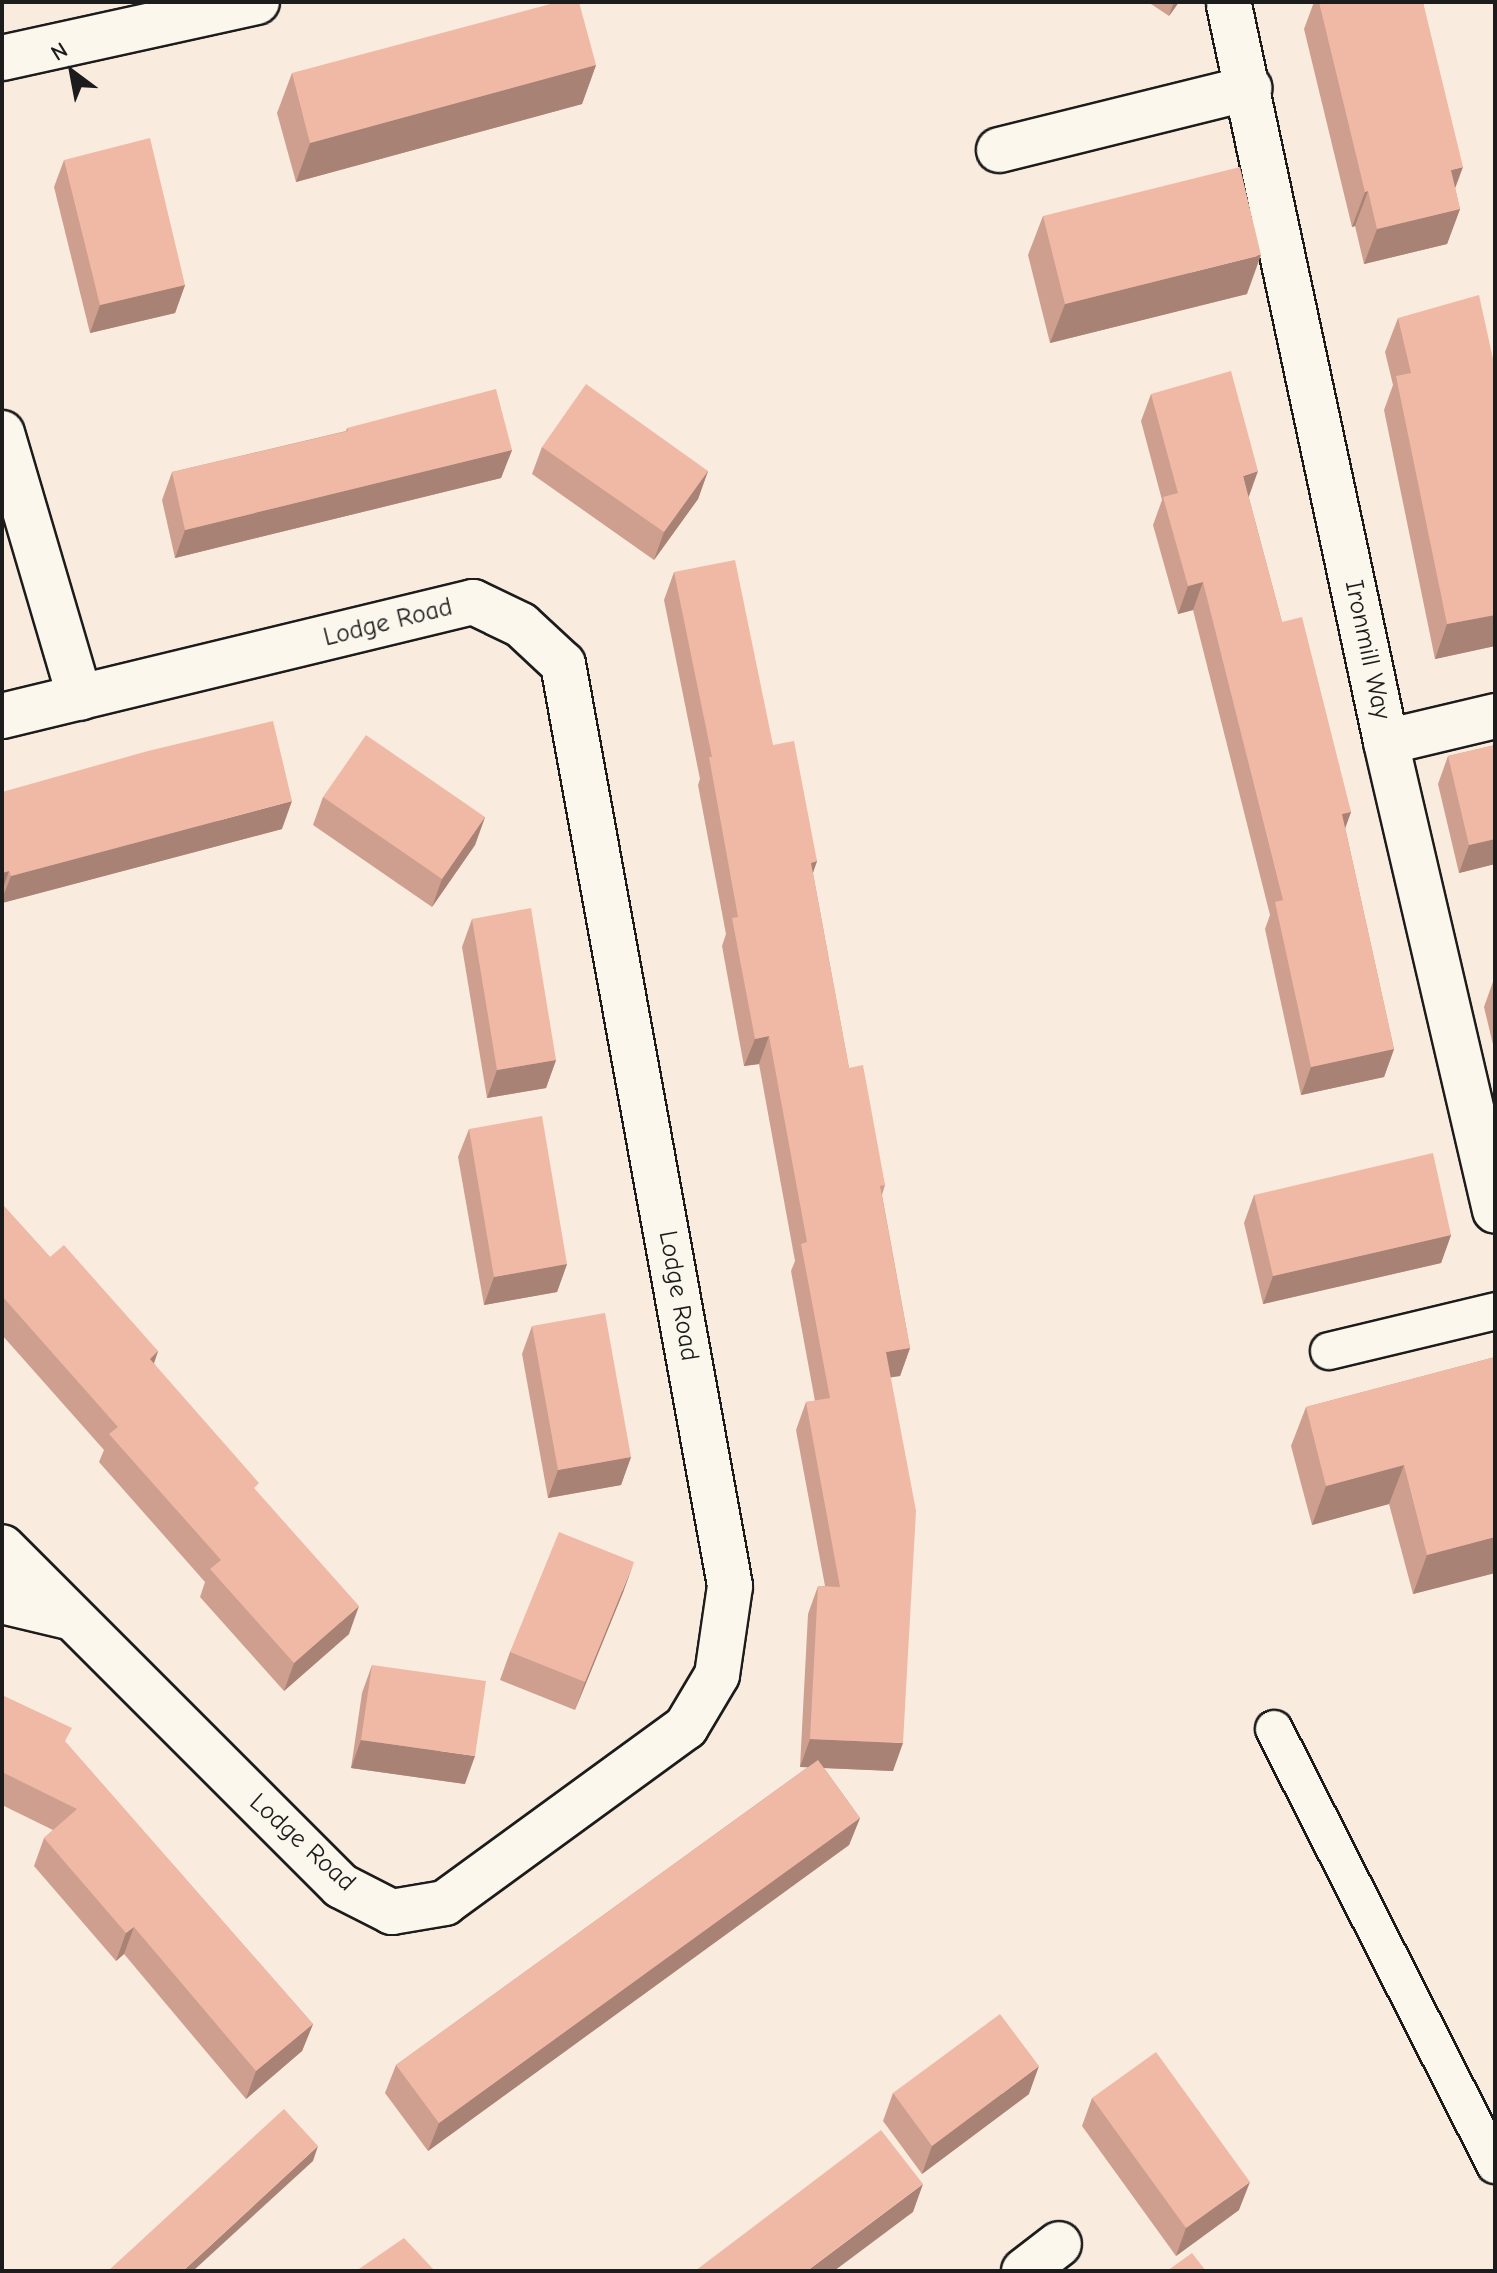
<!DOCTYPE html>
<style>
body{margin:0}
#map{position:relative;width:1497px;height:2273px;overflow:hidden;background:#f9ebde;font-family:"Comic Neue",sans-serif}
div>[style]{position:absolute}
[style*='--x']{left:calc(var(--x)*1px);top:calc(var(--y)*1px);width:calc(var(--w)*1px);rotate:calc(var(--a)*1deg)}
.roads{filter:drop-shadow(2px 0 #1c1c1c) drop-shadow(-2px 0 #1c1c1c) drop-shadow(0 2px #1c1c1c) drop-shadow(0 -2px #1c1c1c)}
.lane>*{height:36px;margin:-18px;padding:0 18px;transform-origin:18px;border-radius:18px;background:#fbf7ec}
.street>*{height:44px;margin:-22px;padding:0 22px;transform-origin:22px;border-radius:22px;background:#fbf7ec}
.wall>*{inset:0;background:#ce9f8e}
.shaded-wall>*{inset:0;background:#a88274}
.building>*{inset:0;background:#f0b9a5}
span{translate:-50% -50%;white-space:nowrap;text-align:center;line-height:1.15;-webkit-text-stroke:6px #fbf7ec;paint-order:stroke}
.street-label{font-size:26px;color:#1c1c1c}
.frame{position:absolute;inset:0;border:4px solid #1c1c1c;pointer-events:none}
.north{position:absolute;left:32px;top:32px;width:80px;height:80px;-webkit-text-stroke:6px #fbf7ec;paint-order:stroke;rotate:328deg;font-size:22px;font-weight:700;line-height:32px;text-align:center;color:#1c1c1c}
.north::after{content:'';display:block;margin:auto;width:28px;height:36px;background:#1c1c1c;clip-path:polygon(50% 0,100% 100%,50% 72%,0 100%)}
</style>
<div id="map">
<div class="roads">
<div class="lane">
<i style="--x:1329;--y:1351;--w:171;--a:-13.5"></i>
<i style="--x:1274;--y:1729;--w:489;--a:63.1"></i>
</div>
<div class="street">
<i style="--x:1229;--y:5;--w:754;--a:77.97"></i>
<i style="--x:1386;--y:742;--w:481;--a:76.9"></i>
<i style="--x:2;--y:58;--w:261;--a:-12.4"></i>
<i style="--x:999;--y:150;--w:258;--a:-13.9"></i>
<i style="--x:2;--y:433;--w:276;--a:73.6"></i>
<i style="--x:2;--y:716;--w:485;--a:-13.6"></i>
<i style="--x:473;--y:602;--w:53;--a:25.6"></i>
<i style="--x:521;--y:625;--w:57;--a:42.9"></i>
<i style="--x:563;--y:664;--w:937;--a:79.73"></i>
<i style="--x:730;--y:1586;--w:90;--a:98.3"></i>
<i style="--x:717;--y:1675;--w:61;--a:120.8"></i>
<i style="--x:686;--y:1727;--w:298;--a:143.9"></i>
<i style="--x:445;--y:1903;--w:54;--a:170.4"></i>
<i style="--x:392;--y:1912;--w:57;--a:-153"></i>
<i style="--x:341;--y:1886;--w:479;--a:-135"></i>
<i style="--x:1386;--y:742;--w:112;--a:-13.4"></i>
<i style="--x:2;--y:1601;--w:69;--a:13.4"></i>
<i style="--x:1024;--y:2271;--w:44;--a:-37.6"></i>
</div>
</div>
<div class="wall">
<i style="clip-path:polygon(1148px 2px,1179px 2px,1169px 16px)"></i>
<i style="clip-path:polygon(1314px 2px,1423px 2px,1455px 188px,1460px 209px,1447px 244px,1364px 264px,1355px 226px,1352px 227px,1304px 29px)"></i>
<i style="clip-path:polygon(596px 65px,582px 104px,296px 182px,277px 113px,292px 73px)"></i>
<i style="clip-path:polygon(64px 160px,185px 285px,175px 313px,90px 333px,54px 187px)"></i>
<i style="clip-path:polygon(1043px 216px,1247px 294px,1050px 343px,1028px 255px)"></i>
<i style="clip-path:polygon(1398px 318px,1495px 368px,1495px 646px,1435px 659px,1384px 410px,1393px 385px,1385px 352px)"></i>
<i style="clip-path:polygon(1151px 394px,1249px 498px,1282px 622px,1351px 812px,1345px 827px,1394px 1049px,1384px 1077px,1301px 1095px,1265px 929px,1270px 915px,1193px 610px,1178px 614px,1153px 525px,1162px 500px,1141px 421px)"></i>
<i style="clip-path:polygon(347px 428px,512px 450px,501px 478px,175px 558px,162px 500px,172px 472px,346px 431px)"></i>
<i style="clip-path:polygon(542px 447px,708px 471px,698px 499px,654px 560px,532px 474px)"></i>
<i style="clip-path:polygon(674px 572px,773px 745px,817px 861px,813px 873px,849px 1068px,885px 1185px,882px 1195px,910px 1348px,900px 1376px,890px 1377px,893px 1771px,824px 1768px,860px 1818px,849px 1845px,428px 2151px,385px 2093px,396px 2065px,808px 1767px,800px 1767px,808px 1614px,818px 1586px,825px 1586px,796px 1430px,806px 1402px,815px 1401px,791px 1271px,795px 1261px,759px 1064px,744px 1066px,722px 946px,726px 934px,698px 785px,700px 779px,664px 600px)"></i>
<i style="clip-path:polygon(1495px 745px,1495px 864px,1459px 873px,1438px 784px,1448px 756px)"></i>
<i style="clip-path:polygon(2px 792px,282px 829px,2px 903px)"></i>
<i style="clip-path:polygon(323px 797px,485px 817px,475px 845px,432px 907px,313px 825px)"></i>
<i style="clip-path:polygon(472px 919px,556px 1060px,546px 1088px,487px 1098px,462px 947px)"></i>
<i style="clip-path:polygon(1495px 976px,1495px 1053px,1484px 1007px)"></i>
<i style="clip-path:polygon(469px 1129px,567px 1264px,557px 1292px,484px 1305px,458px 1157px)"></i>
<i style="clip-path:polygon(1254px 1195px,1451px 1235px,1441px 1263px,1263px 1304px,1244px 1223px)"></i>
<i style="clip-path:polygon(2px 1204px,50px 1257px,158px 1351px,154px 1364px,256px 1491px,349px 1634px,284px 1691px,200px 1597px,205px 1582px,99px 1462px,104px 1450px,2px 1335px)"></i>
<i style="clip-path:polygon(532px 1326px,631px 1457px,621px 1485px,548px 1498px,522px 1354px)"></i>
<i style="clip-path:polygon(1495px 1357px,1495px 1573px,1413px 1594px,1389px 1504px,1312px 1525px,1291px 1446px,1306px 1407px)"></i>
<i style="clip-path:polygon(624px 1590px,575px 1710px,500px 1680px,510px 1652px)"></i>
<i style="clip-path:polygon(372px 1665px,465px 1784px,351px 1768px,362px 1693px)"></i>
<i style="clip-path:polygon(2px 1695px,66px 1743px,313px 2024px,302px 2051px,246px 2099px,124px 1954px,116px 1961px,34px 1866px,44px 1838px,53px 1830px,2px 1805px)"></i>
<i style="clip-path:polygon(893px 2093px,1029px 2094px,922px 2174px,883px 2121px)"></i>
<i style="clip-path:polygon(1092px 2098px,1239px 2210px,1176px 2256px,1082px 2126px)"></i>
</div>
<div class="shaded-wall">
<i style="clip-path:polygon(1174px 2px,1179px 2px,1169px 16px)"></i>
<i style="clip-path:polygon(596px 65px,582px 104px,296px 182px,310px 143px)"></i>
<i style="clip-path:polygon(1463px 167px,1450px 202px,1451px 170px)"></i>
<i style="clip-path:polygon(1368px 191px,1355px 226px,1352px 227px,1365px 192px)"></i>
<i style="clip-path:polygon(1460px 209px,1447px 244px,1364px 264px,1377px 229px)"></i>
<i style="clip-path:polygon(1261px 255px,1247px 294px,1050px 343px,1065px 304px)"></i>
<i style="clip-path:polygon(185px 285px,175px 313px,90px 333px,100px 305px)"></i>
<i style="clip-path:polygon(512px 450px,501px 478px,175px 558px,185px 530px)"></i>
<i style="clip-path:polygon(708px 471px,698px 499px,654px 560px,664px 532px)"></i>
<i style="clip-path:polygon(1258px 471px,1248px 499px,1243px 476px)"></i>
<i style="clip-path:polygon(1203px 582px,1193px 610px,1178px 614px,1188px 586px)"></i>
<i style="clip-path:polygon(1495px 615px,1495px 646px,1435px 659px,1447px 624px)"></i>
<i style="clip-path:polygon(292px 801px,282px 829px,2px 903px,2px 899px,11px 876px)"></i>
<i style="clip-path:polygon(1351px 812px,1341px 840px,1342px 814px)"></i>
<i style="clip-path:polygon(485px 817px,475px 845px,432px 907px,442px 879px)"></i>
<i style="clip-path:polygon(1495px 839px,1495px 864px,1459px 873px,1469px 845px)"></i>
<i style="clip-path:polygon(817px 861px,807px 889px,811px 863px)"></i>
<i style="clip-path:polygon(9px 871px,2px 891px,2px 873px)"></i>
<i style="clip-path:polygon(769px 1036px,759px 1064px,744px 1066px,755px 1039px)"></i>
<i style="clip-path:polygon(1394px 1049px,1384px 1077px,1301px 1095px,1311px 1067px)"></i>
<i style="clip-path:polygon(556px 1060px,546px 1088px,487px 1098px,497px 1070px)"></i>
<i style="clip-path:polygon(1451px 1235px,1441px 1263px,1263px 1304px,1273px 1276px)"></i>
<i style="clip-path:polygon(567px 1264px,557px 1292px,484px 1305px,494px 1277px)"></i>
<i style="clip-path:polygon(910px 1348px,900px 1376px,875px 1380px,886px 1352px)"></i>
<i style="clip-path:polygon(158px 1351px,148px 1379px,150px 1359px)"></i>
<i style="clip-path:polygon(631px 1457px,621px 1485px,548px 1498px,558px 1470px)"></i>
<i style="clip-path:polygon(1404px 1465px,1389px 1504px,1312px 1525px,1326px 1486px)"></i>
<i style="clip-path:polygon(1495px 1537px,1495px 1573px,1413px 1594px,1427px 1555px)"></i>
<i style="clip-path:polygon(634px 1562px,624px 1590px,575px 1710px,585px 1682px)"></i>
<i style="clip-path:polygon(359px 1606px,349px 1634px,284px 1691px,294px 1663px)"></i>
<i style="clip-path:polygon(810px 1739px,903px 1743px,893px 1771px,800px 1767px)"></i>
<i style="clip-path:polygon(361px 1740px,475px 1756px,465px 1784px,351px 1768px)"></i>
<i style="clip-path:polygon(860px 1818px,849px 1845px,428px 2151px,439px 2123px)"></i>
<i style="clip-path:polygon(134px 1927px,124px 1954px,116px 1961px,126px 1933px)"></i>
<i style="clip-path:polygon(313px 2024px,302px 2051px,246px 2099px,256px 2071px)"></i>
<i style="clip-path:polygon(1039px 2066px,1029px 2094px,922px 2174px,932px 2146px)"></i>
<i style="clip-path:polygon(318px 2146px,313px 2161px,193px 2271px,183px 2271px)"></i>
<i style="clip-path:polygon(1250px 2182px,1239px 2210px,1176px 2256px,1186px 2228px)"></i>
<i style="clip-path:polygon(923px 2184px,913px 2212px,834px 2271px,807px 2271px)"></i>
</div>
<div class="building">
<i style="clip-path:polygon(558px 2px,579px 2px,596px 65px,310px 143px,292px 73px)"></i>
<i style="clip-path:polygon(1319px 2px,1423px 2px,1463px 167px,1451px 170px,1460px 209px,1377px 229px,1368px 191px,1365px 192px)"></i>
<i style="clip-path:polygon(150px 138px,185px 285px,100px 305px,64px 160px)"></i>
<i style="clip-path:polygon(1240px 167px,1261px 255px,1065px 304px,1043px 216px)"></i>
<i style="clip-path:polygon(1479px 295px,1495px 368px,1495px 615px,1447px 624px,1396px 376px,1411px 373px,1398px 318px)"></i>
<i style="clip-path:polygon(1231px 371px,1258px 471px,1243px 476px,1282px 622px,1302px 617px,1351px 812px,1342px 814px,1394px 1049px,1311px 1067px,1275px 902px,1283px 900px,1203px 582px,1188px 586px,1163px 497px,1178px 493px,1151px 394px)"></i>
<i style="clip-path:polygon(586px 384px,708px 471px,664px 532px,542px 447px)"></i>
<i style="clip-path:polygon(496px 389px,512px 450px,185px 530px,172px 472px,348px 431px,347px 428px)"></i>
<i style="clip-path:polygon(735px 560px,773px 745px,794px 741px,817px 861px,811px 863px,849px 1068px,863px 1065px,885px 1185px,880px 1186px,910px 1348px,886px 1352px,916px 1511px,903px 1743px,810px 1739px,818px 1586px,840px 1587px,806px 1402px,830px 1398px,801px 1244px,807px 1242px,769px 1036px,755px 1039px,732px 918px,738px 917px,709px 757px,712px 757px,674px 572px)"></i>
<i style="clip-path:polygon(273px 721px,292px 801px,11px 876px,9px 871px,2px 873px,2px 792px,148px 751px)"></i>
<i style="clip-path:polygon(366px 735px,485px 817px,442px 879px,323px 797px)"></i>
<i style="clip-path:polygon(1495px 745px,1495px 839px,1469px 845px,1448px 756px)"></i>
<i style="clip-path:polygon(531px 908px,556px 1060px,497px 1070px,472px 919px)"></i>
<i style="clip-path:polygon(542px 1116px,567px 1264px,494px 1277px,469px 1129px)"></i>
<i style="clip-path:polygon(1433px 1153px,1451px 1235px,1273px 1276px,1254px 1195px)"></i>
<i style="clip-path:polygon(2px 1204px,50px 1257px,64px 1245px,158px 1351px,150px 1359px,259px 1483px,254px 1488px,359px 1606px,294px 1663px,210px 1569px,221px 1560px,109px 1434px,118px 1427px,2px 1296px)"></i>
<i style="clip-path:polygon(605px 1313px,631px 1457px,558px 1470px,532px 1326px)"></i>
<i style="clip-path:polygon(1495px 1357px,1495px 1537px,1427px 1555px,1404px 1465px,1326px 1486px,1306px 1407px)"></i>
<i style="clip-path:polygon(559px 1532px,634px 1562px,585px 1682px,510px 1652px)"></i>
<i style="clip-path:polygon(372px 1665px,486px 1681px,475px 1756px,361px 1740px)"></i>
<i style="clip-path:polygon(2px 1695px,72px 1728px,65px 1741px,313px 2024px,256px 2071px,134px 1927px,126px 1933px,44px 1838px,77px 1809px,2px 1772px)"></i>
<i style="clip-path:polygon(818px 1760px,860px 1818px,439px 2123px,396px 2065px)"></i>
<i style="clip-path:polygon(1000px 2014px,1039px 2066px,932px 2146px,893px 2093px)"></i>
<i style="clip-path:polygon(1156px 2052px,1250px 2182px,1186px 2228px,1092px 2098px)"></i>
<i style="clip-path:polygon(284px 2109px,318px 2146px,183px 2271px,108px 2271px)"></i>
<i style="clip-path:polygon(881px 2130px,923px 2184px,807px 2271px,695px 2271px)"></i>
<i style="clip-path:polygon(404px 2238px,435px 2271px,356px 2271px)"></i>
<i style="clip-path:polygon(1192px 2253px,1206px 2271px,1167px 2271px)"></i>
</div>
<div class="street-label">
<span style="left:388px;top:623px;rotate:-14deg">Lodge Road</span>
<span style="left:1367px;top:650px;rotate:78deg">Ironmill Way</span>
<span style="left:678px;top:1296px;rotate:80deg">Lodge Road</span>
<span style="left:302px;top:1843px;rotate:42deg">Lodge Road</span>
</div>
<div class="frame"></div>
<div class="north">N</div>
</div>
